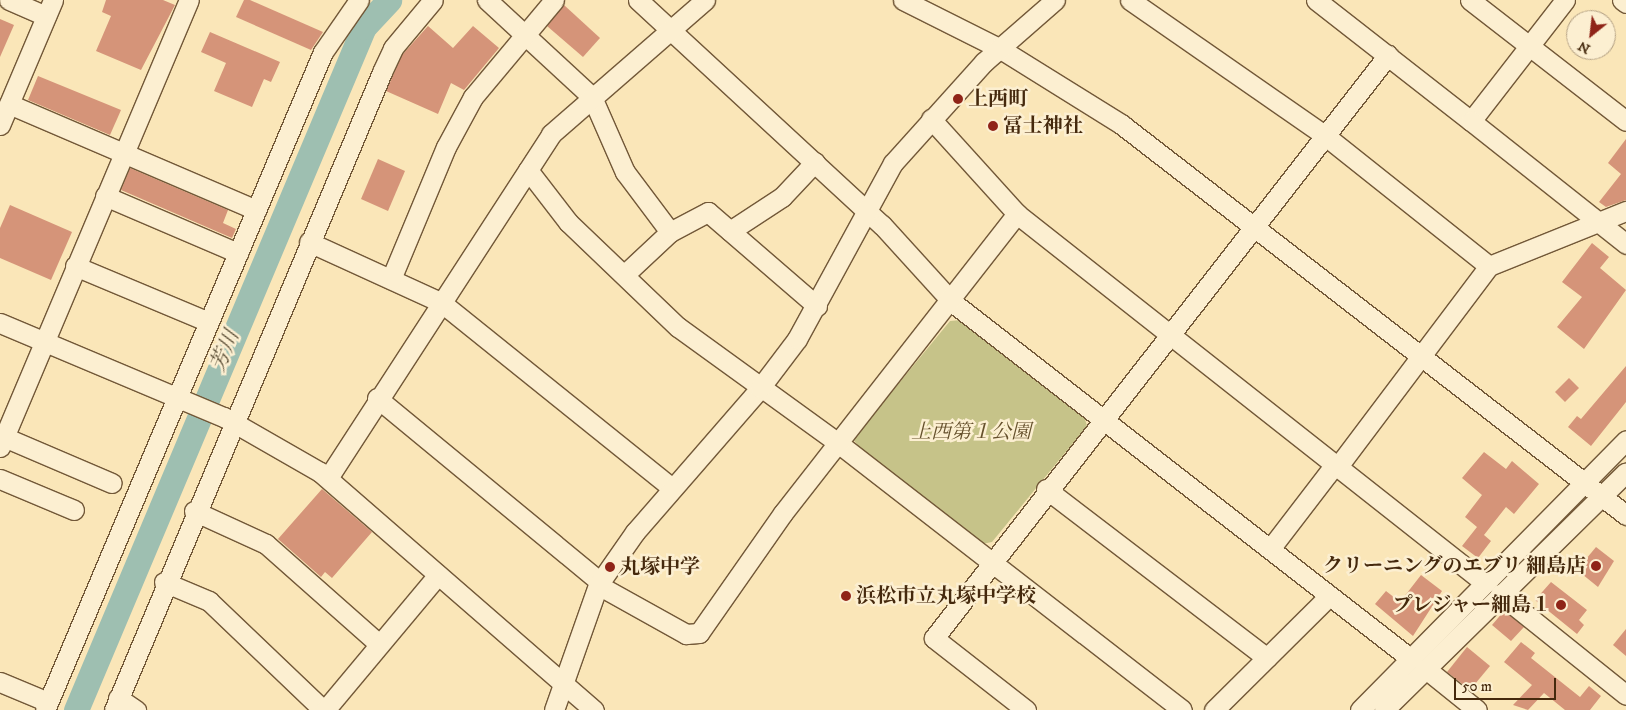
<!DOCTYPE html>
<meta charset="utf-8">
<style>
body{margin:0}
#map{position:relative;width:1626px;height:710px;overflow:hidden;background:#fae6b8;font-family:"IM FELL DW Pica","Noto Serif JP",serif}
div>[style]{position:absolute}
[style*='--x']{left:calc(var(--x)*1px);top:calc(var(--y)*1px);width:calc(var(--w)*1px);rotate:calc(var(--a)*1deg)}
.green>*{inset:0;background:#c6c389}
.river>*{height:25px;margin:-12.5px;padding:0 12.5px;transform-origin:12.5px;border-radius:12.5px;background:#9ebfb1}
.building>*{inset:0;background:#d59479}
.roads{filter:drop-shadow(1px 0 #725838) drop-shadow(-1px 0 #725838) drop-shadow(0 1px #725838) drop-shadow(0 -1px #725838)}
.minor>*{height:19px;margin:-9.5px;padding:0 9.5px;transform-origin:9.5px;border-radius:9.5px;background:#fcefd1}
.dots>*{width:14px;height:14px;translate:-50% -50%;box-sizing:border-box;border:2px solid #fcefd1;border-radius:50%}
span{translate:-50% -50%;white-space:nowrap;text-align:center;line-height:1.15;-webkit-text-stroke:5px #fcefd1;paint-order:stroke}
.poi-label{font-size:20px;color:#45290d;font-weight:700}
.left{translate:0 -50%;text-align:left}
.right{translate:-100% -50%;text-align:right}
.park-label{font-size:20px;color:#65502c;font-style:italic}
.water-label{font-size:21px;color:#5b4e36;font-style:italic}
.north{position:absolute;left:1566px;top:10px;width:50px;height:50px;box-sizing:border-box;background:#fcefd1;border:1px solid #b3a083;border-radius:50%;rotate:209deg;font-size:14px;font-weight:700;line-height:20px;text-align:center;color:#45290d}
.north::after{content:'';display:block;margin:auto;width:18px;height:22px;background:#8f2418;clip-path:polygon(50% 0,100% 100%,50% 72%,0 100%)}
.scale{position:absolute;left:1454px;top:678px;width:102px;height:22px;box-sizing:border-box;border:2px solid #45290d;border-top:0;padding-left:6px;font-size:15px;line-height:18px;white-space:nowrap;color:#45290d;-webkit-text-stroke:4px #fcefd1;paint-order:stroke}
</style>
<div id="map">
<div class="green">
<i style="clip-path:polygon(961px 320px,1084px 416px,1087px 426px,992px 542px,982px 544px,861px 450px,853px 439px,950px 321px)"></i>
</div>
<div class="river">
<i style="--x:76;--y:710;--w:741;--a:-67.14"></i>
<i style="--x:364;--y:27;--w:37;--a:-47"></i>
</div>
<div class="building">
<i style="clip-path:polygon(106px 0,163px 0,175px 5px,141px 70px,96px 51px,111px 16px,102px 12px)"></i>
<i style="clip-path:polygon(244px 0,250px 0,323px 32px,311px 50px,236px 17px)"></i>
<i style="clip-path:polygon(564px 5px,600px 38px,583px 57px,547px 26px)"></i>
<i style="clip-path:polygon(0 19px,14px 25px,0 57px)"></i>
<i style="clip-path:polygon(428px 26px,453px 48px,473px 26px,499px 48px,464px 90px,451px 83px,438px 114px,386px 91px,402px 55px)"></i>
<i style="clip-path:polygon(210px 32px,280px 62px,271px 82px,264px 79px,252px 107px,214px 91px,226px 63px,201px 52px)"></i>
<i style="clip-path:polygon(38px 76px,121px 110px,110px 135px,28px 100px)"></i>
<i style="clip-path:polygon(1626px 139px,1626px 200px,1606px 207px,1599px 202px,1621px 174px,1608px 163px)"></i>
<i style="clip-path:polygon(378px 159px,405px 171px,388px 211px,361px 199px)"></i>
<i style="clip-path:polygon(130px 168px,228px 210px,223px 223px,236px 229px,232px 238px,121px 190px)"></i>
<i style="clip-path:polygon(10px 205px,72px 232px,51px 280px,0 258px,0 228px)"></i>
<i style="clip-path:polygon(1592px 243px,1609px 257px,1600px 268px,1626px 290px,1584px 349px,1557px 327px,1582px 297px,1562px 282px)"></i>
<i style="clip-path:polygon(1626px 366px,1626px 402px,1591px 446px,1568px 427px,1577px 416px,1581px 419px)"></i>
<i style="clip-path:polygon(1569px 378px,1579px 388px,1565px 402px,1555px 392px)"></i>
<i style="clip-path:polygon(1484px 452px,1506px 469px,1512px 461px,1539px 484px,1514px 514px,1506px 507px,1484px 535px,1491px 541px,1478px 558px,1462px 546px,1477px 527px,1465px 517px,1482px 495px,1462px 478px)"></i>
<i style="clip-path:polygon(322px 489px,372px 532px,332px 578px,325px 572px,321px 577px,278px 539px)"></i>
<i style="clip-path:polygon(1596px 547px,1614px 561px,1598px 587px,1577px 570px)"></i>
<i style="clip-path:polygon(1421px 575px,1442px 591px,1413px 636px,1375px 604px,1386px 591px,1400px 602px)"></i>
<i style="clip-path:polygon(1551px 582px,1587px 610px,1579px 620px,1584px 625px,1577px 634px,1535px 600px)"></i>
<i style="clip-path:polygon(1504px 611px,1524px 627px,1511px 641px,1492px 625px)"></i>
<i style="clip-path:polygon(1626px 629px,1626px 656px,1613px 645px)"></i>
<i style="clip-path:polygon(1521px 642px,1535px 653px,1531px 658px,1580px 697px,1589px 686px,1601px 696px,1590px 710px,1565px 710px,1544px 693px,1528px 710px,1513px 705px,1532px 685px,1504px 662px)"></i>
<i style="clip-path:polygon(1467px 647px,1490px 666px,1470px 690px,1447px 672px)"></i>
</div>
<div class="roads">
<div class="minor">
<i style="--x:9;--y:0;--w:40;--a:23.4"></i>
<i style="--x:487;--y:0;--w:143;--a:42.7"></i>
<i style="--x:592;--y:97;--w:82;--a:66.3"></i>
<i style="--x:625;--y:172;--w:75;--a:53.1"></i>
<i style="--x:670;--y:232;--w:63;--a:136.9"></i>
<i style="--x:638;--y:0;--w:332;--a:42.7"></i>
<i style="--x:882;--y:225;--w:104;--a:47.7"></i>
<i style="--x:952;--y:302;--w:581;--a:37.87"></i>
<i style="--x:903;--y:0;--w:107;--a:26.6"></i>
<i style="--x:999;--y:48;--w:144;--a:31.9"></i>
<i style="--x:1121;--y:124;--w:639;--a:37.75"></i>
<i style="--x:1130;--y:0;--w:235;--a:34.8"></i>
<i style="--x:1323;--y:134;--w:212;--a:38.5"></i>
<i style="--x:1489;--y:266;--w:148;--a:-21.9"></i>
<i style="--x:1316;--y:0;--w:197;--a:38"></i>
<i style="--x:1470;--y:0;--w:197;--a:37.8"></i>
<i style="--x:1565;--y:0;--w:153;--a:127.8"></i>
<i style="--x:1471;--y:121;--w:198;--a:38.4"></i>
<i style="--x:1622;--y:0;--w:5;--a:37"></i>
<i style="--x:9;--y:104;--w:269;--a:23.2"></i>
<i style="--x:931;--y:119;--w:128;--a:47.8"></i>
<i style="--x:1017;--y:214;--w:596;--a:38.25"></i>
<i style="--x:0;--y:125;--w:136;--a:-67"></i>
<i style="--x:528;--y:170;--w:66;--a:52.4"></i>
<i style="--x:568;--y:222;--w:152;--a:43.7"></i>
<i style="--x:678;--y:327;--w:198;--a:35.9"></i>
<i style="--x:838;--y:443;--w:435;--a:37.8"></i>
<i style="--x:105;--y:196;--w:145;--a:23.2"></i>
<i style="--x:730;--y:231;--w:62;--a:-33.2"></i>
<i style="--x:782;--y:197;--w:48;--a:-46.7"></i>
<i style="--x:670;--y:232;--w:43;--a:-27.8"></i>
<i style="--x:708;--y:212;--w:144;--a:40.8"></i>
<i style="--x:309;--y:242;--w:146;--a:24.6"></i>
<i style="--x:442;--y:303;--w:295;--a:38.8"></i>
<i style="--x:75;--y:266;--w:145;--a:22.7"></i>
<i style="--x:391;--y:279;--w:143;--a:-67.4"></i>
<i style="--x:446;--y:147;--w:57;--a:-61.6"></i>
<i style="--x:473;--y:97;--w:126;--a:-50.1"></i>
<i style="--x:0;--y:323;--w:243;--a:22.8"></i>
<i style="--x:224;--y:417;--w:111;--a:29.8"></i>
<i style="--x:320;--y:472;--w:363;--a:41"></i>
<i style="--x:377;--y:398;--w:289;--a:39.5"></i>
<i style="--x:4;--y:437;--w:117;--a:23.1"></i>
<i style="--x:0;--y:447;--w:485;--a:-67.1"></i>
<i style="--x:1339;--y:465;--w:249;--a:-53"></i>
<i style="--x:328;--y:478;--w:410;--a:-57"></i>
<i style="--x:551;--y:134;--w:204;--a:-41"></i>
<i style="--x:0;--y:479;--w:80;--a:22.7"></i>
<i style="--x:1046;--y:489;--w:278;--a:37.4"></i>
<i style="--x:194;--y:511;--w:79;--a:24.6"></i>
<i style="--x:266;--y:544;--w:151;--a:41.5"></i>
<i style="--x:1270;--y:549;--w:108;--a:-52.5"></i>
<i style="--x:164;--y:582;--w:49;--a:22.9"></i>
<i style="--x:209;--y:601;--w:158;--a:43.7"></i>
<i style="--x:598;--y:585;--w:101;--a:29.1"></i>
<i style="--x:686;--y:634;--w:13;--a:-4"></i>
<i style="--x:699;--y:633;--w:146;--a:-55"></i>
<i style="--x:783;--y:513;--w:380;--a:-52"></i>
<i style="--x:1500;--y:594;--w:161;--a:38.7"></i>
<i style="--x:1426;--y:669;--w:65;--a:38.8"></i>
<i style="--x:0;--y:682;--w:52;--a:22.6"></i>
<i style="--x:118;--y:698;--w:22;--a:34"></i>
<i style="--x:45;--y:710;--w:714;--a:-67.1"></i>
<i style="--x:323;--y:52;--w:63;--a:-55.3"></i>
<i style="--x:114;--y:710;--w:692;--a:-67.21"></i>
<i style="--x:382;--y:72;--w:26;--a:-65"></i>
<i style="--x:393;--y:48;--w:62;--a:-50.2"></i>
<i style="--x:325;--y:710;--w:176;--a:-50.1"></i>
<i style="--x:554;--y:710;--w:133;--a:-70.6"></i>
<i style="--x:598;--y:585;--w:65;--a:-55.1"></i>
<i style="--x:635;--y:532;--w:191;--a:-49"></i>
<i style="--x:760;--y:388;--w:61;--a:-52.9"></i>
<i style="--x:797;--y:339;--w:200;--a:-61.4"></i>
<i style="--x:893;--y:163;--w:136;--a:-48"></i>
<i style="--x:984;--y:62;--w:94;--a:-41.1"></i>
<i style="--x:1026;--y:710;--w:117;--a:-142"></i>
<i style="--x:934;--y:638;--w:739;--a:-52.09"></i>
<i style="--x:1214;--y:710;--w:162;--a:-44.7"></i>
<i style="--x:1360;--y:710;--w:379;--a:-45.4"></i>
<i style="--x:1384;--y:710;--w:339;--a:-44.5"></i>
</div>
</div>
<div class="dots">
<i style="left:958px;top:99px;background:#8f2418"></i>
<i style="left:993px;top:126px;background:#8f2418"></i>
<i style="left:1596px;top:566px;background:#8f2418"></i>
<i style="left:610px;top:567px;background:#8f2418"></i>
<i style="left:846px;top:596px;background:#8f2418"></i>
<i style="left:1561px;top:605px;background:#8f2418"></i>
</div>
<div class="poi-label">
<span class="left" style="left:968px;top:99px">上西町</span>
<span class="left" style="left:1003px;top:126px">冨士神社</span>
<span class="right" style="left:1586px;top:566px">クリーニングのエブリ 細島店</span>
<span class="left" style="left:620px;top:567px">丸塚中学</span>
<span class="left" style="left:856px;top:596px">浜松市立丸塚中学校</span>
<span class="right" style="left:1551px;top:605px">プレジャー細島１</span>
</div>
<div class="park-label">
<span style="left:971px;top:432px">上西第１公園</span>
</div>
<div class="water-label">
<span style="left:225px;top:351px;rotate:-67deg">芳川</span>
</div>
<div class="north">N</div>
<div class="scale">50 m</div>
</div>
